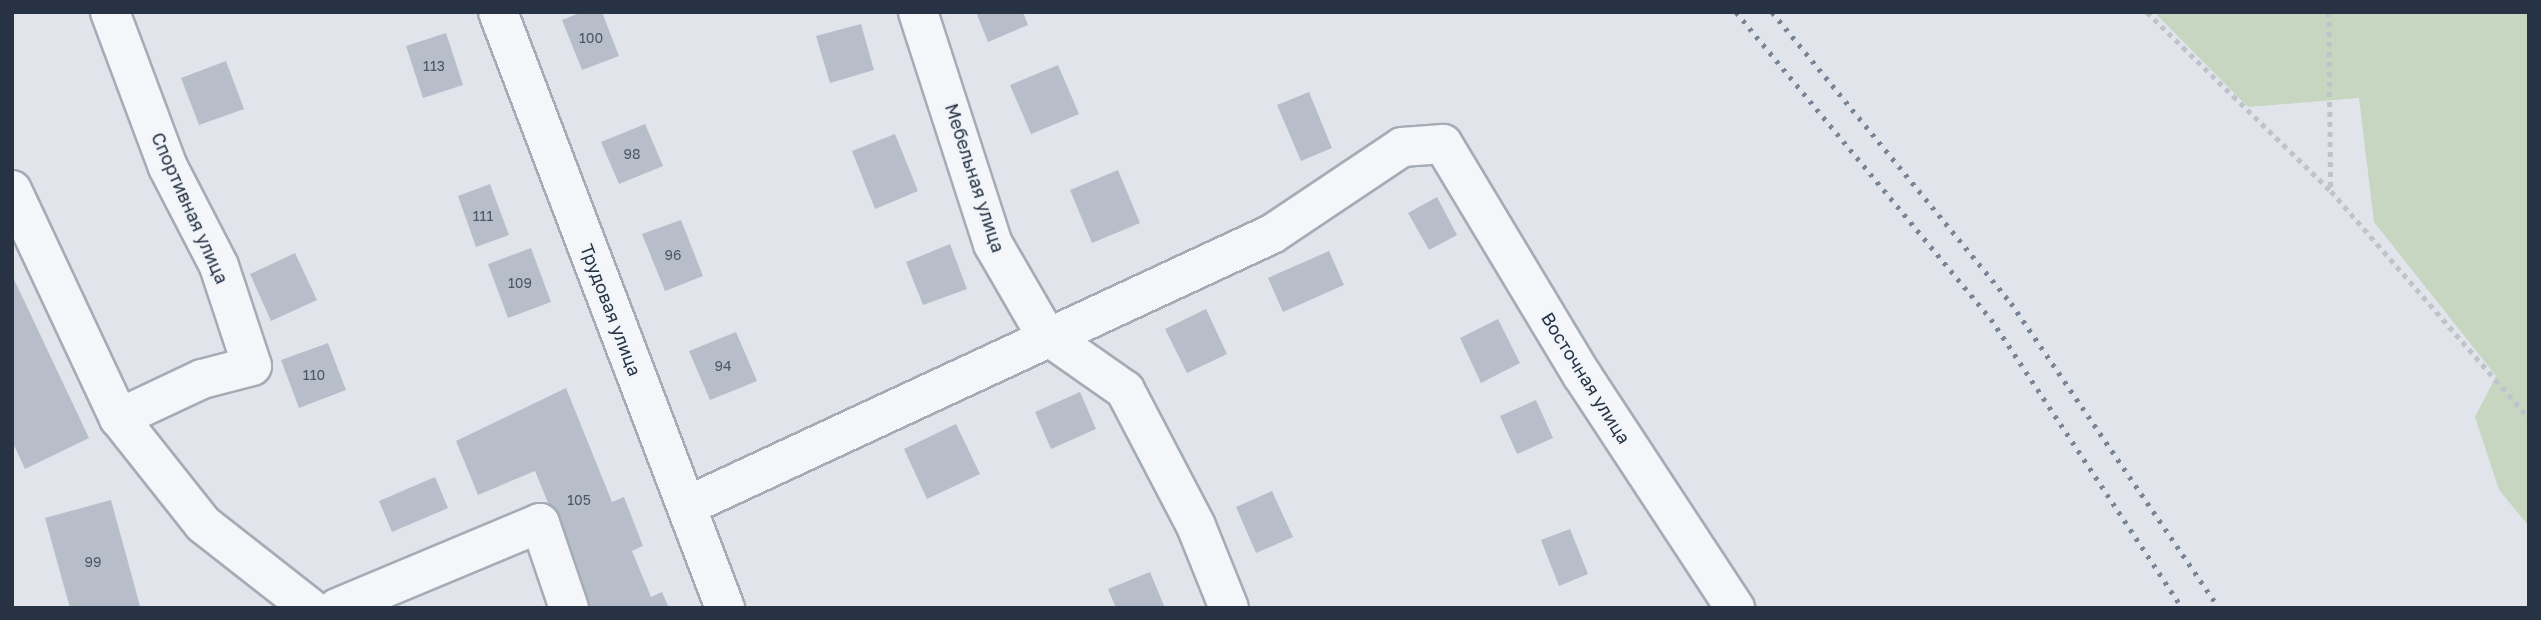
<!DOCTYPE html>
<meta charset="utf-8">
<style>
body{margin:0}
#map{position:relative;width:2541px;height:620px;overflow:hidden;background:#e1e5eb;font-family:"Golos Text",sans-serif}
div>[style]{position:absolute}
[style*='--x']{left:calc(var(--x)*1px);top:calc(var(--y)*1px);width:calc(var(--w)*1px);rotate:calc(var(--a)*1deg)}
.green>*{inset:0;background:#c7d6c1}
.building>*{inset:0;background:#b7bec9}
.path>*{height:4.5px;margin-top:-2.25px;transform-origin:0;background:repeating-linear-gradient(90deg,#bfc3ca 0 5px,transparent 0 10px)}
.roads{filter:drop-shadow(2px 0 #a5acb6) drop-shadow(-2px 0 #a5acb6) drop-shadow(0 2px #a5acb6) drop-shadow(0 -2px #a5acb6)}
.minor>*{height:38px;margin:-19px;padding:0 19px;transform-origin:19px;border-radius:19px;background:#f4f6f9}
.rail>*{height:5px;margin-top:-2.5px;transform-origin:0;background:repeating-linear-gradient(90deg,#788596 0 3.5px,transparent 0 10.5px)}
span{translate:-50% -50%;white-space:nowrap;text-align:center;line-height:1.15;-webkit-text-stroke:5px #f1f4f8;paint-order:stroke}
.number-label{font-size:14px;color:#4b5666}
.number-label span{-webkit-text-stroke-width:0}
.street-label{font-size:18px;color:#273345}
.frame{position:absolute;inset:0;border:14px solid #273345;pointer-events:none}
</style>
<div id="map">
<div class="green">
<i style="clip-path:polygon(2529px 12px,2529px 548px,2528px 525px,2499px 490px,2475px 417px,2496px 376px,2374px 222px,2359px 98px,2248px 107px,2156px 14px)"></i>
</div>
<div class="building">
<i style="clip-path:polygon(582px 12px,602px 12px,619px 56px,582px 70px,562px 20px)"></i>
<i style="clip-path:polygon(976px 12px,1023px 12px,1028px 25px,988px 42px)"></i>
<i style="clip-path:polygon(861px 24px,874px 70px,830px 83px,816px 36px)"></i>
<i style="clip-path:polygon(446px 33px,463px 85px,423px 98px,406px 46px)"></i>
<i style="clip-path:polygon(226px 61px,244px 109px,199px 125px,181px 78px)"></i>
<i style="clip-path:polygon(1058px 65px,1079px 114px,1031px 134px,1010px 85px)"></i>
<i style="clip-path:polygon(1309px 92px,1332px 148px,1301px 161px,1277px 105px)"></i>
<i style="clip-path:polygon(645px 124px,663px 166px,619px 184px,601px 142px)"></i>
<i style="clip-path:polygon(895px 134px,918px 191px,875px 209px,852px 151px)"></i>
<i style="clip-path:polygon(1118px 170px,1140px 223px,1092px 243px,1070px 190px)"></i>
<i style="clip-path:polygon(490px 184px,509px 235px,476px 247px,458px 196px)"></i>
<i style="clip-path:polygon(1437px 197px,1457px 235px,1429px 250px,1408px 213px)"></i>
<i style="clip-path:polygon(681px 220px,703px 276px,665px 291px,642px 234px)"></i>
<i style="clip-path:polygon(950px 244px,967px 289px,923px 305px,906px 262px)"></i>
<i style="clip-path:polygon(531px 248px,551px 302px,508px 318px,488px 264px)"></i>
<i style="clip-path:polygon(1329px 251px,1344px 285px,1283px 312px,1268px 278px)"></i>
<i style="clip-path:polygon(295px 253px,317px 300px,271px 321px,250px 274px)"></i>
<i style="clip-path:polygon(12px 275px,89px 438px,25px 469px,12px 441px)"></i>
<i style="clip-path:polygon(1206px 309px,1227px 354px,1187px 373px,1165px 329px)"></i>
<i style="clip-path:polygon(1498px 319px,1520px 363px,1481px 383px,1460px 338px)"></i>
<i style="clip-path:polygon(736px 332px,757px 381px,710px 400px,689px 351px)"></i>
<i style="clip-path:polygon(328px 343px,346px 390px,299px 408px,281px 360px)"></i>
<i style="clip-path:polygon(566px 388px,612px 502px,624px 497px,643px 546px,632px 551px,651px 597px,662px 592px,669px 608px,591px 608px,535px 471px,478px 495px,456px 441px)"></i>
<i style="clip-path:polygon(1080px 392px,1096px 429px,1051px 449px,1035px 412px)"></i>
<i style="clip-path:polygon(1536px 400px,1553px 438px,1517px 454px,1500px 416px)"></i>
<i style="clip-path:polygon(956px 424px,980px 474px,927px 499px,904px 449px)"></i>
<i style="clip-path:polygon(435px 477px,448px 508px,392px 532px,379px 501px)"></i>
<i style="clip-path:polygon(1272px 491px,1293px 537px,1256px 553px,1236px 507px)"></i>
<i style="clip-path:polygon(111px 500px,140px 606px,70px 608px,45px 518px)"></i>
<i style="clip-path:polygon(1570px 529px,1588px 574px,1559px 586px,1541px 540px)"></i>
<i style="clip-path:polygon(1150px 572px,1165px 608px,1116px 608px,1108px 589px)"></i>
</div>
<div class="path">
<i style="--x:2147;--y:12;--w:257;--a:44.2"></i>
<i style="--x:2331;--y:191;--w:301;--a:48.9"></i>
<i style="--x:2329;--y:12;--w:178;--a:89.4"></i>
</div>
<div class="roads">
<div class="minor">
<i style="--x:110;--y:12;--w:165;--a:69.5"></i>
<i style="--x:168;--y:167;--w:111;--a:62.7"></i>
<i style="--x:219;--y:266;--w:105;--a:71.7"></i>
<i style="--x:252;--y:366;--w:52;--a:165.4"></i>
<i style="--x:202;--y:379;--w:92;--a:154.8"></i>
<i style="--x:498;--y:12;--w:638;--a:69.15"></i>
<i style="--x:918;--y:12;--w:244;--a:72.1"></i>
<i style="--x:993;--y:244;--w:104;--a:60"></i>
<i style="--x:1045;--y:334;--w:98;--a:35"></i>
<i style="--x:1125;--y:390;--w:153;--a:62.4"></i>
<i style="--x:1196;--y:526;--w:88;--a:68.1"></i>
<i style="--x:12;--y:190;--w:252;--a:64.9"></i>
<i style="--x:119;--y:418;--w:135;--a:51.6"></i>
<i style="--x:203;--y:524;--w:136;--a:38.1"></i>
<i style="--x:689;--y:505;--w:643;--a:-24.93"></i>
<i style="--x:1272;--y:234;--w:156;--a:-33.8"></i>
<i style="--x:1402;--y:147;--w:41;--a:-4.2"></i>
<i style="--x:1443;--y:144;--w:270;--a:59"></i>
<i style="--x:1582;--y:375;--w:279;--a:56.7"></i>
<i style="--x:337;--y:608;--w:220;--a:-22.7"></i>
<i style="--x:540;--y:523;--w:90;--a:71.2"></i>
</div>
</div>
<div class="rail">
<i style="--x:1736;--y:12;--w:399;--a:50.3"></i>
<i style="--x:1991;--y:319;--w:346;--a:56.5"></i>
<i style="--x:1772;--y:12;--w:377;--a:50.6"></i>
<i style="--x:2011;--y:303;--w:369;--a:55.7"></i>
</div>
<div class="number-label">
<span style="left:591px;top:38px">100</span>
<span style="left:434px;top:66px">113</span>
<span style="left:632px;top:154px">98</span>
<span style="left:483px;top:216px">111</span>
<span style="left:673px;top:255px">96</span>
<span style="left:520px;top:283px">109</span>
<span style="left:723px;top:366px">94</span>
<span style="left:314px;top:375px">110</span>
<span style="left:579px;top:500px">105</span>
<span style="left:93px;top:562px">99</span>
</div>
<div class="street-label">
<span style="left:975px;top:178px;rotate:72deg">Мебельная улица</span>
<span style="left:190px;top:208px;rotate:66deg">Спортивная улица</span>
<span style="left:611px;top:310px;rotate:69deg">Трудовая улица</span>
<span style="left:1586px;top:378px;rotate:58deg">Восточная улица</span>
</div>
<div class="frame"></div>
</div>
